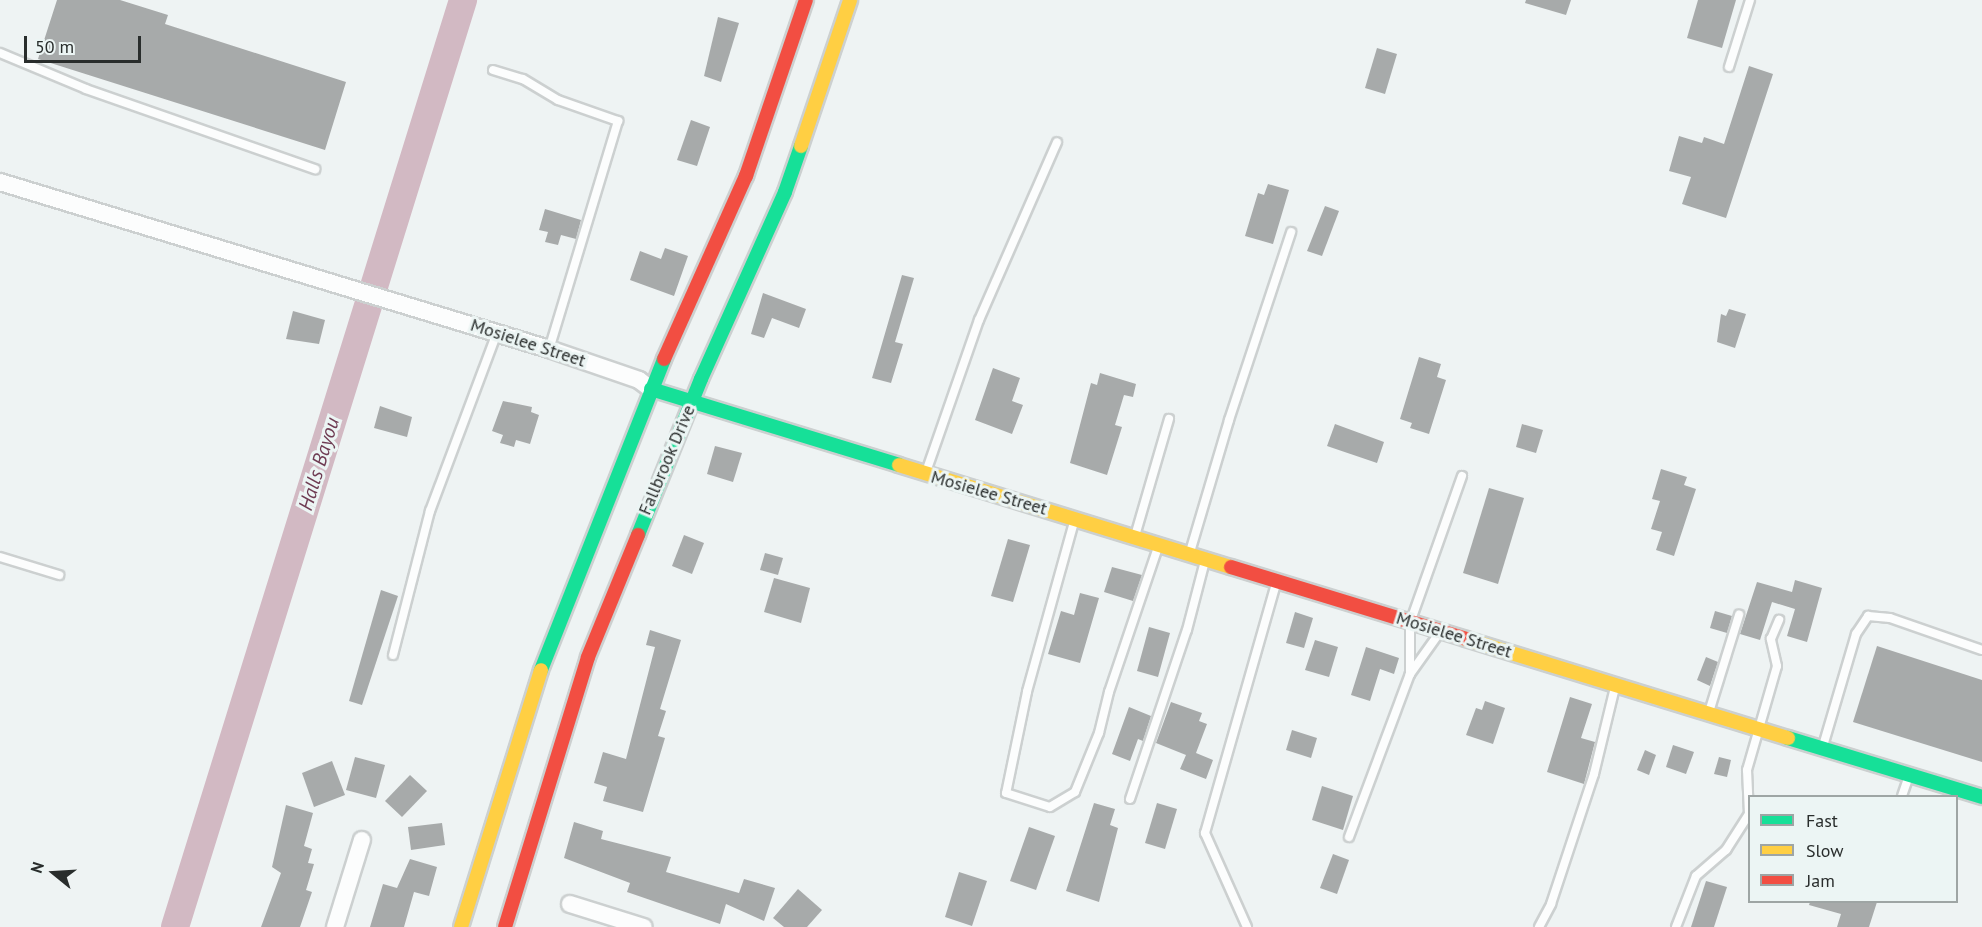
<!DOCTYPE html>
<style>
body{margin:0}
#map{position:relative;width:1982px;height:927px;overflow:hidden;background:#eef3f3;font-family:"PT Sans",sans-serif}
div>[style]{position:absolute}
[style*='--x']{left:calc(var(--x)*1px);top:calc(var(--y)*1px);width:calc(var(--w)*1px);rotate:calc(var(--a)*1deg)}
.river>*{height:28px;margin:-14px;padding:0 14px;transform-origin:14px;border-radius:14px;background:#d2b9c3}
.building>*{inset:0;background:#a7aaaa}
.roads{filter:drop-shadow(2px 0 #ccd0d0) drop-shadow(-2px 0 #ccd0d0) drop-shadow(0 2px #ccd0d0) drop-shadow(0 -2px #ccd0d0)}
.lane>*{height:8px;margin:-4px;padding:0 4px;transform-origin:4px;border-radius:4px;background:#fcfdfd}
.street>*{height:16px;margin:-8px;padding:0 8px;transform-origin:8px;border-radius:8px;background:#fcfdfd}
.fast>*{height:14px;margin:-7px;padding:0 7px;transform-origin:7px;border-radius:7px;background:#16e098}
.slow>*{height:14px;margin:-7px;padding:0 7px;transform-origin:7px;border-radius:7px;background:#ffcf43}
.jam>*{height:14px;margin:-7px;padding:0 7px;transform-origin:7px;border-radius:7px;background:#f24e42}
span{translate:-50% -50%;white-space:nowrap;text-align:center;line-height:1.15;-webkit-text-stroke:6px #ecf5f4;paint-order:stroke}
.street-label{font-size:18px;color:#292d2c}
.water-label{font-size:20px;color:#6f3c53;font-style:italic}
.legend{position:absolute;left:1748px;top:795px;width:210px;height:108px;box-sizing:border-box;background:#ecf5f4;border:2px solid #9ea5a4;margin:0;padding:8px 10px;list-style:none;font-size:18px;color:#292d2c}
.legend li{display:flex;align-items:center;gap:12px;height:30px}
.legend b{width:30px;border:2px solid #9ea5a4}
.north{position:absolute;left:24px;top:843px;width:60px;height:60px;-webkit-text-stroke:4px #ecf5f4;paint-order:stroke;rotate:288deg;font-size:16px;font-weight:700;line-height:24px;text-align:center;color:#292d2c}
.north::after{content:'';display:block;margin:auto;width:21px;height:27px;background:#292d2c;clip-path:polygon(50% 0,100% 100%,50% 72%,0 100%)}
.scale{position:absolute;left:24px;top:36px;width:117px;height:27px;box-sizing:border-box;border:3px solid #292d2c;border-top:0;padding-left:8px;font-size:18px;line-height:21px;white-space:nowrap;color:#292d2c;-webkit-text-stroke:4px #ecf5f4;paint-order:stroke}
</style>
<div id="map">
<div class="river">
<i style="--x:175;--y:927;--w:971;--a:-72.74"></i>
</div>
<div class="building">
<i style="clip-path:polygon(57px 0,120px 0,168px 15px,165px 24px,346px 82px,325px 150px,38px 59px)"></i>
<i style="clip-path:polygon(1526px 0,1571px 0,1566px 15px,1525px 3px)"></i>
<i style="clip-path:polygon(1698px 0,1736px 0,1722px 48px,1687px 38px)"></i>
<i style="clip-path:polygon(718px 17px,739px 23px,721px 82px,704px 76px)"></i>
<i style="clip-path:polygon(1377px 48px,1397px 54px,1385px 94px,1365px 88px)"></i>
<i style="clip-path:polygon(1749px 66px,1773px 74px,1726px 218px,1682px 204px,1691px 177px,1669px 171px,1679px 136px,1702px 143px,1704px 137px,1724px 144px)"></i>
<i style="clip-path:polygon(691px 120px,710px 127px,697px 166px,677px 160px)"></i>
<i style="clip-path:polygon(1268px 184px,1289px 190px,1273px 244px,1245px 236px,1258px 193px,1264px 195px)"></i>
<i style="clip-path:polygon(1325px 206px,1339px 211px,1322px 256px,1307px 251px)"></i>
<i style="clip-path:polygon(545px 209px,581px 220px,576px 239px,561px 235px,558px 245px,545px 242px,548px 232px,539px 230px)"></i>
<i style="clip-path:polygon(665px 248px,688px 256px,674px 296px,630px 280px,640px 251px,661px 259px)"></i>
<i style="clip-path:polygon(902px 275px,914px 278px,895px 342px,903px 344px,891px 383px,872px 378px)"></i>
<i style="clip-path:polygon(763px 293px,806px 309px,799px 328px,772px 318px,764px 338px,751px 334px)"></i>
<i style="clip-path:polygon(1729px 309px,1746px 314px,1735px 348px,1717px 342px,1721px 314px,1726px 316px)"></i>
<i style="clip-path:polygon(293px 311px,325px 320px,319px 344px,286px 339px)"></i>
<i style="clip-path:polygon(1419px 357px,1441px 364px,1437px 377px,1446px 380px,1429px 434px,1410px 428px,1412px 423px,1400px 419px)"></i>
<i style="clip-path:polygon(993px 368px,1020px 378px,1012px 401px,1023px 405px,1012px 434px,975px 420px)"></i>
<i style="clip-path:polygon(1100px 373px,1136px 384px,1133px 397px,1124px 395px,1115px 425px,1122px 427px,1107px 475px,1070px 463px,1091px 383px,1097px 385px)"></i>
<i style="clip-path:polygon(503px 401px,532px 407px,531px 412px,539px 415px,530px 444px,516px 440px,514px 447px,500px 443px,503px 435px,492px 431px)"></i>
<i style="clip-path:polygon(380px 406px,412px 417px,407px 437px,374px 428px)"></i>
<i style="clip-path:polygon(1335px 424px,1384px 442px,1377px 463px,1327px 446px)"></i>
<i style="clip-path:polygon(1522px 424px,1543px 430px,1536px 453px,1516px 447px)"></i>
<i style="clip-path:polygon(715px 446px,742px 453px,733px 482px,707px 474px)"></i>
<i style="clip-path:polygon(1661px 469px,1687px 477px,1684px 485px,1696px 489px,1674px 556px,1656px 550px,1662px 532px,1651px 529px,1660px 501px,1652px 499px)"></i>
<i style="clip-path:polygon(1489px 488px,1524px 498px,1498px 584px,1463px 573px)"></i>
<i style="clip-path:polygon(684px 535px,704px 543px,692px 574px,672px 566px)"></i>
<i style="clip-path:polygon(1008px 539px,1030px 545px,1013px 602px,991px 596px)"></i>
<i style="clip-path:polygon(765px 553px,783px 558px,778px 575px,760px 570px)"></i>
<i style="clip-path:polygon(1112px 567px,1142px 575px,1133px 601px,1104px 592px)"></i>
<i style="clip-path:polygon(774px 578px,810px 588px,801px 623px,764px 612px)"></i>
<i style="clip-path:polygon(1795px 580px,1822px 588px,1807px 642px,1787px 636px,1795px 609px,1772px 602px,1760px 640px,1740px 634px,1757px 582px,1792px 592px)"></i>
<i style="clip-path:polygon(381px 590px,398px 596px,362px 705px,349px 701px)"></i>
<i style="clip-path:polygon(1080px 593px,1099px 598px,1080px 663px,1048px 654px,1061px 611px,1074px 615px)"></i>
<i style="clip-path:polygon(1715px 611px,1732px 616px,1727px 633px,1710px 628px)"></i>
<i style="clip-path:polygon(1295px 612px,1313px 618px,1304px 648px,1286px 643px)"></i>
<i style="clip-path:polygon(1149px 627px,1170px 633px,1158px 677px,1137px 671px)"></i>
<i style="clip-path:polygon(650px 630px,681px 640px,660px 709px,666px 711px,658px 736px,665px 738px,643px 812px,603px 801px,607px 787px,594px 783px,603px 752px,626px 759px,655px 647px,646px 645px)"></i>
<i style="clip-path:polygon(1315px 640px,1338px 647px,1329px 677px,1305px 670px)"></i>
<i style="clip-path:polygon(1877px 646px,1982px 680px,1982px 762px,1853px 722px)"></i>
<i style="clip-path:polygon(1366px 647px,1399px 658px,1394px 674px,1380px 669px,1370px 701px,1351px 695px)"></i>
<i style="clip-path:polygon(1706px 657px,1718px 662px,1710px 686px,1697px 680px)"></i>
<i style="clip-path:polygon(1570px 697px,1592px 704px,1581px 738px,1595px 742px,1584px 784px,1547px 772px)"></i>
<i style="clip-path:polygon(1485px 701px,1505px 708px,1493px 744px,1466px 735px,1476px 708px,1482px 710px)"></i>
<i style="clip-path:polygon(1171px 702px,1202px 713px,1199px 721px,1207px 724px,1196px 753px,1213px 760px,1206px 779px,1180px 769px,1186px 755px,1156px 743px)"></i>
<i style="clip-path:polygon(1129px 707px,1151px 716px,1143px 741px,1138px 739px,1130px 761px,1112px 754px)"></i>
<i style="clip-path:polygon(1292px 730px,1317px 738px,1311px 758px,1286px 750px)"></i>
<i style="clip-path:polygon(1673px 745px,1694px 752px,1686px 774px,1666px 767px)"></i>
<i style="clip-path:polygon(1645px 750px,1656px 755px,1649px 775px,1637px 770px)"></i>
<i style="clip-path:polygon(355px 757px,385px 765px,376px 798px,346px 790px)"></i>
<i style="clip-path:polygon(1719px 757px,1731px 760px,1727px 777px,1714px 774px)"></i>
<i style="clip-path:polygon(332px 761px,345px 795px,314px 807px,302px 773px)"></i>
<i style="clip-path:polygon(410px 775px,427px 791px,402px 817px,385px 801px)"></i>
<i style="clip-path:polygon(1322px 786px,1353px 796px,1343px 830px,1312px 820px)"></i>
<i style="clip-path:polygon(1094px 803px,1115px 809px,1110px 825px,1118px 828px,1099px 902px,1066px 891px)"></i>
<i style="clip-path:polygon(1157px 803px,1177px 809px,1165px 849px,1145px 843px)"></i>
<i style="clip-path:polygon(286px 805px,313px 813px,304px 846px,312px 849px,308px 863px,314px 864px,306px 890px,312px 892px,300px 927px,261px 927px,281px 873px,272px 867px)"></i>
<i style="clip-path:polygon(574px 822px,603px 831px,601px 839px,671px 857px,666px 872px,739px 893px,744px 879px,775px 888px,764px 921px,726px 904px,720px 924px,627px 892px,630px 883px,564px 858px)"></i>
<i style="clip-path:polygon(442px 823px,445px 845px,411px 850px,408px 827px)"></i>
<i style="clip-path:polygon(1029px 827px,1055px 836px,1036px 890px,1010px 881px)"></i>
<i style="clip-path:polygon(1333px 854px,1349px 860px,1337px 894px,1320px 888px)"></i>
<i style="clip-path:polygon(410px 859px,437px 867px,429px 896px,414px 892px,404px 927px,370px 927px,383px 884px,397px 888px)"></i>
<i style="clip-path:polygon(959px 872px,987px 881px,972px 926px,945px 917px)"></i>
<i style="clip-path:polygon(1706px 881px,1727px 887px,1714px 927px,1691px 927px)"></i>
<i style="clip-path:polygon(798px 889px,822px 910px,807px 927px,784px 927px,773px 918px)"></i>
<i style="clip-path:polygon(1810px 902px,1877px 902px,1869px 927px,1837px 927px,1841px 914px,1809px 905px)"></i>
</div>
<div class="roads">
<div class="lane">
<i style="--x:0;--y:53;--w:93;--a:22.7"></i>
<i style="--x:86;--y:89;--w:243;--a:19.3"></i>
<i style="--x:1729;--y:67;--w:70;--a:-72.6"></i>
<i style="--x:493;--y:70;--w:31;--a:17"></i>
<i style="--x:523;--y:79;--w:41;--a:31"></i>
<i style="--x:558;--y:100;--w:64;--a:19.3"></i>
<i style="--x:618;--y:121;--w:238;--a:106.8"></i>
<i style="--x:926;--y:472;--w:161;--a:-70.8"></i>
<i style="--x:979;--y:320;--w:194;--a:-66.3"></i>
<i style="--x:1074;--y:522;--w:176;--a:105.5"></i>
<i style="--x:1027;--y:692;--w:103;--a:101.7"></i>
<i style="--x:1006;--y:793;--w:46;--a:17.7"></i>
<i style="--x:1050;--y:807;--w:29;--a:-31"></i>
<i style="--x:1075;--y:792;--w:64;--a:-67.9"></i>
<i style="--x:1099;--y:733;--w:42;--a:-76.3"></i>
<i style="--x:1109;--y:692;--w:153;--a:-71.3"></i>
<i style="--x:1135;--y:536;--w:122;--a:-73.8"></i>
<i style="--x:1190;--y:552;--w:138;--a:-73.5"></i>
<i style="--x:1229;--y:420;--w:198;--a:-71.7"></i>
<i style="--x:0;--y:557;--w:62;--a:17"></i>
<i style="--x:1440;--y:632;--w:52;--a:125.5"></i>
<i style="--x:1410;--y:674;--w:51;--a:-90"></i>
<i style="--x:1410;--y:623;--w:156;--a:-70.5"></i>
<i style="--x:393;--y:655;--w:149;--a:-75.6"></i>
<i style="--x:430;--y:511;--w:190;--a:-69.4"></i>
<i style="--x:1709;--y:712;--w:102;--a:-72.8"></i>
<i style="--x:1823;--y:746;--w:117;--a:-73.6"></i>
<i style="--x:1856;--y:634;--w:22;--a:-56"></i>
<i style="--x:1868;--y:616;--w:22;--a:5"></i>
<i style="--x:1890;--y:618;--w:97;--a:19.2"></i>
<i style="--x:1902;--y:796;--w:21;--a:-71"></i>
<i style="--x:1130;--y:799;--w:178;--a:-71.4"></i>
<i style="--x:1187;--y:630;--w:71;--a:-75.4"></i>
<i style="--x:1349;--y:837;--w:174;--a:-69.5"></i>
<i style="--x:1247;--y:927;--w:103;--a:-114.1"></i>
<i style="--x:1205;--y:833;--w:260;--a:-74.1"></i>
<i style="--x:1539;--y:927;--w:26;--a:-62"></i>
<i style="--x:1551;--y:904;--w:137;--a:-71.7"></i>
<i style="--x:1594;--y:774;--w:89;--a:-76.4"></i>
<i style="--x:1676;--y:927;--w:55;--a:-68.6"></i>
<i style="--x:1696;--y:876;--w:40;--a:-41"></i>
<i style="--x:1726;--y:850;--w:43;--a:-57.4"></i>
<i style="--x:1749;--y:814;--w:44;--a:-92.6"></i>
<i style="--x:1747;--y:770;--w:108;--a:-73.9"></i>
<i style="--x:1777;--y:666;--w:28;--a:-103"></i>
<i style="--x:1771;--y:639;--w:21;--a:-67"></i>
</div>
<div class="street">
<i style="--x:0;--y:182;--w:574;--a:16.92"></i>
<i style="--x:549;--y:349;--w:95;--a:19"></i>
<i style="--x:639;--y:380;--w:15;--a:37"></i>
<i style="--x:570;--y:904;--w:77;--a:17.3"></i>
<i style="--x:335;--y:927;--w:91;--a:-72.8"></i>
</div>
<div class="fast">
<i style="--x:651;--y:389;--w:259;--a:17"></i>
<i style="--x:638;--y:535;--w:168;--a:-68"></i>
<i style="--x:701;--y:379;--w:205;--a:-65.8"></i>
<i style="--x:785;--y:192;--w:49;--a:-70.8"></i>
<i style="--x:541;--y:670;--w:334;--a:-68.4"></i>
<i style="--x:1788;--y:738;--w:203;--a:16.9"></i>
</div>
<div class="slow">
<i style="--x:801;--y:146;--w:154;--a:-71.4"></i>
<i style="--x:899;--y:465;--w:347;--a:17.1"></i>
<i style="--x:1466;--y:639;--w:337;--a:17.1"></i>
<i style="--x:461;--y:927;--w:269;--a:-72.7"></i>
</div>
<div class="jam">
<i style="--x:664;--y:359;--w:201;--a:-65.9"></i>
<i style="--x:746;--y:176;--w:186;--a:-71.2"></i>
<i style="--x:1231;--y:567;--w:246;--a:17"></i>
<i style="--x:505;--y:927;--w:282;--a:-72.9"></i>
<i style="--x:588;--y:657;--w:132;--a:-67.7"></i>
</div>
</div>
<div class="street-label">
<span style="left:528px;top:343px;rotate:18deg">Mosielee Street</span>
<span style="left:667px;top:460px;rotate:-67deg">Fallbrook Drive</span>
<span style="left:989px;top:493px;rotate:16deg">Mosielee Street</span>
<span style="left:1454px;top:635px;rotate:17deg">Mosielee Street</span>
</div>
<div class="water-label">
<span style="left:319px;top:464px;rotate:-73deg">Halls Bayou</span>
</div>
<ul class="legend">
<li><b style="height:8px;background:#16e098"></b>Fast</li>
<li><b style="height:8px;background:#ffcf43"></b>Slow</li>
<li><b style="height:8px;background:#f24e42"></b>Jam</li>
</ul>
<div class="north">N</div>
<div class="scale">50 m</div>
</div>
